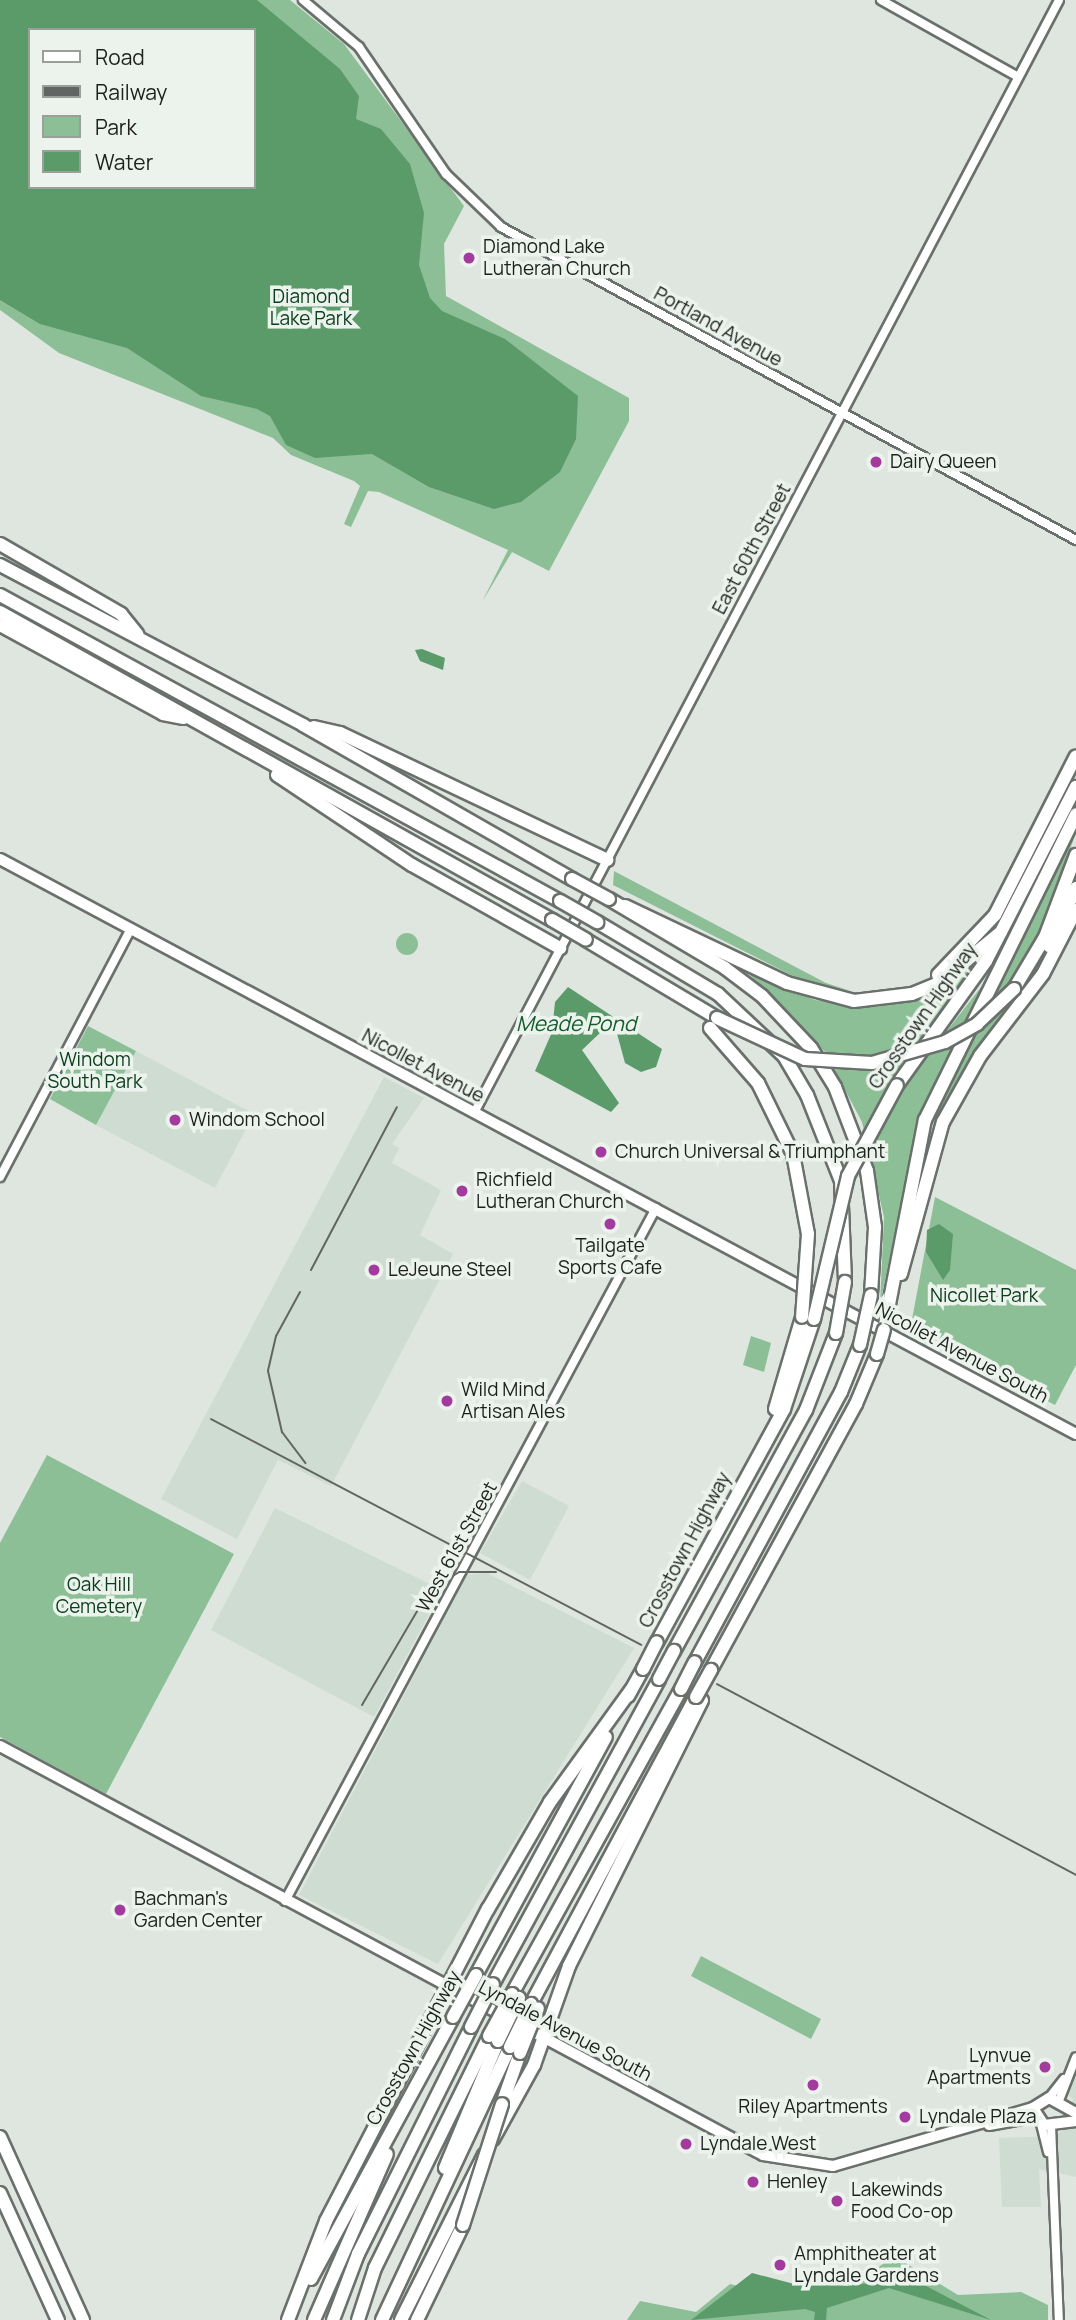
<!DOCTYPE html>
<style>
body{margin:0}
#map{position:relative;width:1076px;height:2320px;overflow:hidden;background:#dfe6e0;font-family:Manrope,sans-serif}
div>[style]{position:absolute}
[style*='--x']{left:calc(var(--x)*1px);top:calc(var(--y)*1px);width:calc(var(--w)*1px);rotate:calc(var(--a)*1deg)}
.built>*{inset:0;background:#cfdcd1}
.green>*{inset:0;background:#8dbf97}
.round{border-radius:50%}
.water>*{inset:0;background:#5b9b6a}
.roads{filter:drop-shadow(2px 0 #6a706b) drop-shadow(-2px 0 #6a706b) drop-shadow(0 2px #6a706b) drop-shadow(0 -2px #6a706b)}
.minor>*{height:8px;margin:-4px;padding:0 4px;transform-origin:4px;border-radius:4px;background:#fff}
.major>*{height:10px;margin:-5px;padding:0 5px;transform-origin:5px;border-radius:5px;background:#fff}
.highway>*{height:12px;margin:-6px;padding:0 6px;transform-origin:6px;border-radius:6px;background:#fff}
.rail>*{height:2px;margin:-1px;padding:0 1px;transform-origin:1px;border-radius:1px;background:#626663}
.bridges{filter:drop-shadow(2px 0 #6a706b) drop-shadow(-2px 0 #6a706b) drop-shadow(0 2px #6a706b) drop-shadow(0 -2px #6a706b)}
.highway-bridge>*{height:12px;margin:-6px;padding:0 6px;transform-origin:6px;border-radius:6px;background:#fff}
.dots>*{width:19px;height:19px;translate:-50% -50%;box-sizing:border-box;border:4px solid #ecf3ed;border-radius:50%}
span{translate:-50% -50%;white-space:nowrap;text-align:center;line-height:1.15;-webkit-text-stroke:7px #ecf3ed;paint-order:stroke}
.poi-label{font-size:19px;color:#1e201e}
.left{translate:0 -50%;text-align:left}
.right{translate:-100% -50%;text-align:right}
.park-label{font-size:19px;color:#0b3d1c}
.street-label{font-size:19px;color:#1e201e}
.water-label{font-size:21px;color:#145c2d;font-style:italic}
.legend{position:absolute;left:28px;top:28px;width:228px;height:161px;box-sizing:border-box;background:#ecf3ed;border:2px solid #9a9f9a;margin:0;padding:9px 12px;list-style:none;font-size:21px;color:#1e201e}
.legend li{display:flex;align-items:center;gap:14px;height:35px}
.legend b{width:35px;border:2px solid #9a9f9a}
</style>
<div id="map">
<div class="built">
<i style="clip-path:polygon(136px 1051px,254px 1114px,215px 1188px,96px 1125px)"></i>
<i style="clip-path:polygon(384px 1077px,424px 1098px,392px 1144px,399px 1148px,392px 1163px,441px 1190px,420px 1235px,453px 1254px,331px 1486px,278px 1460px,237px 1539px,161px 1499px)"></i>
<i style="clip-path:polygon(522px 1481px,569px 1506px,530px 1580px,480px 1553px)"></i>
<i style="clip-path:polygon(275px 1508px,442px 1590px,374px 1717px,211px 1630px)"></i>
<i style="clip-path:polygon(487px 1573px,634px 1648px,438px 1964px,299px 1895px,467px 1575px)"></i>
<i style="clip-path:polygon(1076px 2074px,1076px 2177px,1039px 2169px,1041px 2207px,1002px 2207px,999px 2138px,1055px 2136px,1066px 2127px,1073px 2099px,1066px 2093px)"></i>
</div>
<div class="green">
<i style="clip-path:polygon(evenodd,0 0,290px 0,344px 44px,464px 206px,444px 244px,446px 296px,629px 398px,629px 421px,549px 571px,512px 552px,482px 602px,508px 550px,379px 492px,368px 491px,351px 527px,344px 524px,360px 486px,354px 481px,291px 455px,273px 438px,59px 353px,0 310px,0 0,30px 30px,254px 30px,254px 187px,30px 187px,30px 30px)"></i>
<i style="clip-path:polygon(1076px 833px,1034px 947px,1048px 956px,1076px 896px,1066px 926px,931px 1144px,918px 1178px,940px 1105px)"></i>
<i style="clip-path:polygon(614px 871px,826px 983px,851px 991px,799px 979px,613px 885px)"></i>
<i class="round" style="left:396px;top:933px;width:22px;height:22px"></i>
<i style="clip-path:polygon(972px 969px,893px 1080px,903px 1087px,985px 982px,915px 1137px,880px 1304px,884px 1217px,862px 1122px,825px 1052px,747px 972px,815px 1000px,876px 1007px,923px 997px)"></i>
<i style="clip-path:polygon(88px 1026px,136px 1051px,96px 1125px,50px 1099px)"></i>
<i style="clip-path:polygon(935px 1197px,1076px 1270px,1076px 1365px,1055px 1405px,910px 1330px)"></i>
<i style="clip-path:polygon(751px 1336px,771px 1343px,764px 1372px,743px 1365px)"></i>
<i style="clip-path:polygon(47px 1455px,234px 1554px,106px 1794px,0 1737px,0 1543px)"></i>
<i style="clip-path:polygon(701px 1956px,821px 2019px,811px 2039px,691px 1976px)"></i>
<i style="clip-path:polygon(894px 2256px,958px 2295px,1021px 2292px,1048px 2305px,1048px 2320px,627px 2320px,640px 2301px,696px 2312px,730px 2284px,823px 2307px)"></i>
</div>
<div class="water">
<i style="clip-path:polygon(evenodd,0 0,257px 0,340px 69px,359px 96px,356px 119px,381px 129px,410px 164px,424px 213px,419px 265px,430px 298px,442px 311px,505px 339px,578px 396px,576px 439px,560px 472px,521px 502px,494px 509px,429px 487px,372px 454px,315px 458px,286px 445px,270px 416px,257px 409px,201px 396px,127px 348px,40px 324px,0 300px,0 0,30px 30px,254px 30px,254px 187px,30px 187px,30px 30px)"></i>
<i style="clip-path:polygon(422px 649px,445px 658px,443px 670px,420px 661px,415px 650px)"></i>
<i style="clip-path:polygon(568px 987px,662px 1049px,656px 1067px,641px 1072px,625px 1063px,616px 1030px,602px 1031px,582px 1050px,619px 1103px,611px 1112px,535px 1071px,552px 1032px,555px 1002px)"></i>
<i style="clip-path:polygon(939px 1224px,953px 1234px,950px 1270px,943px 1280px,926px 1252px,927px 1230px)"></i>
<i style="clip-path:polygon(752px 2273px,798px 2285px,899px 2283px,909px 2277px,991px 2320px,889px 2288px,827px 2308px,826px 2320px,814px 2320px,815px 2312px,805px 2309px,691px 2320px)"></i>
</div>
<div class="roads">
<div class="minor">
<i style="--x:303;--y:0;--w:73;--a:40"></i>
<i style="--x:359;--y:47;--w:154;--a:55.6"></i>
<i style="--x:446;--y:174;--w:76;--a:43.9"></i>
<i style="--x:501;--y:227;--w:655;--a:28.56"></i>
<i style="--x:881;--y:0;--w:157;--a:29.3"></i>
<i style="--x:474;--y:1113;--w:1257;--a:-62.27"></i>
<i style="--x:0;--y:1177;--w:279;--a:-62.2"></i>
<i style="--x:285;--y:1901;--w:786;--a:-61.84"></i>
<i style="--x:1049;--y:2098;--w:24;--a:-52"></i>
<i style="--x:1058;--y:2103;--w:49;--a:-68.6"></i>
<i style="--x:1041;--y:2124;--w:29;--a:76"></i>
<i style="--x:1051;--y:2125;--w:195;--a:87.7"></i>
</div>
<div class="major">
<i style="--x:0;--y:859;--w:1220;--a:28.12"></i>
<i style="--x:0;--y:1746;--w:866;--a:28.19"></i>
<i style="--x:763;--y:2155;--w:71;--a:8.9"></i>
<i style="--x:833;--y:2166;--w:208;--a:-16.2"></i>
<i style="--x:1076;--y:2113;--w:31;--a:-151"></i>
<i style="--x:1049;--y:2098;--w:19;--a:148"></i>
<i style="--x:1033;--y:2108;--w:20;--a:57"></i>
<i style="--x:1044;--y:2125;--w:32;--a:-7"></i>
<i style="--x:989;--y:2125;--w:46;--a:-10.1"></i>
</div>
<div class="highway">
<i style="--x:0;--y:544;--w:140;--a:30"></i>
<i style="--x:121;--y:614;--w:26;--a:51"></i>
<i style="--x:0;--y:565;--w:343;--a:27.8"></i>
<i style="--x:303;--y:725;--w:310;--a:29.8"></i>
<i style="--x:0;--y:595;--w:638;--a:28.65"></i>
<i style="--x:0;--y:612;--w:632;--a:29.16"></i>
<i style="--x:0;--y:625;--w:186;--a:28.6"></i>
<i style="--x:163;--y:714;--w:21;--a:11"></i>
<i style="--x:314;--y:727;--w:27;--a:13"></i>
<i style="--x:340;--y:733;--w:296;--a:25.4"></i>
<i style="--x:277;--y:775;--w:162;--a:33.7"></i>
<i style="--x:412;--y:865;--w:170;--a:29.3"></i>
<i style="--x:609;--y:899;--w:135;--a:30.7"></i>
<i style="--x:725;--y:968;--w:46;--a:37.1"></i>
<i style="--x:762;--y:996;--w:71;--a:46.7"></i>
<i style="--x:811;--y:1048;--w:46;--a:58.4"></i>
<i style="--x:835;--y:1087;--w:90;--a:69.1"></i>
<i style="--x:867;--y:1171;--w:57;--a:81.9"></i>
<i style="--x:875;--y:1227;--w:68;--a:93.4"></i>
<i style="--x:625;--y:906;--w:179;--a:25.4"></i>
<i style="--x:787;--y:983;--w:69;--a:15"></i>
<i style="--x:854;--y:1001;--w:58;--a:-6.9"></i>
<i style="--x:912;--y:994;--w:29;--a:-22"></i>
<i style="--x:939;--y:983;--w:80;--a:-39.4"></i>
<i style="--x:597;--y:922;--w:141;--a:30.8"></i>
<i style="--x:718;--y:994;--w:91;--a:43.2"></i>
<i style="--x:784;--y:1056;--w:45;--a:59.5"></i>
<i style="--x:807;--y:1095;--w:92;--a:68.4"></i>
<i style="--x:841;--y:1181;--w:101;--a:87.7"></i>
<i style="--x:586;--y:940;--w:152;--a:30.8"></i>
<i style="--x:1049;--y:946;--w:64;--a:-65"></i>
<i style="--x:938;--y:975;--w:83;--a:-46.5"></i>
<i style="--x:995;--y:915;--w:178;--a:-63"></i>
<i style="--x:1014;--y:989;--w:61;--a:-59.2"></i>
<i style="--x:1045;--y:937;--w:88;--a:-69.3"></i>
<i style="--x:897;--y:1085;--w:153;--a:-54.3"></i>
<i style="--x:986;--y:961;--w:196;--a:-62.7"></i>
<i style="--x:901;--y:1274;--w:158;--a:-74.6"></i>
<i style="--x:943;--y:1122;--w:76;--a:-60.7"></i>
<i style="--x:980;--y:1056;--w:103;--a:-52.5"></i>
<i style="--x:1043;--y:974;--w:72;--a:-62.7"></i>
<i style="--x:884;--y:1330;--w:214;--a:-79"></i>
<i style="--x:925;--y:1120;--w:341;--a:-63.7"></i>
<i style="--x:775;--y:1409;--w:96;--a:-73.6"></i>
<i style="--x:657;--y:1642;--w:265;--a:-61.4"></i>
<i style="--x:784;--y:1409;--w:95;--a:-71.6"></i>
<i style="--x:674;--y:1651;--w:275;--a:-61.3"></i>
<i style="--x:806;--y:1410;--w:83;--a:-68.7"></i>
<i style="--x:695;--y:1662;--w:307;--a:-61.6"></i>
<i style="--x:841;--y:1392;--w:51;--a:-68"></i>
<i style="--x:711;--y:1670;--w:303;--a:-61.4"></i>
<i style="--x:856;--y:1404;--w:54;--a:-67.2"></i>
<i style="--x:628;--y:1696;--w:31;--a:-61"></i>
<i style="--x:476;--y:1975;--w:271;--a:-61.4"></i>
<i style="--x:493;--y:1984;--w:347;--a:-61.4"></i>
<i style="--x:512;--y:1994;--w:349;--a:-61"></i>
<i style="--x:531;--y:2004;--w:343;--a:-61.8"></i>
<i style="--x:502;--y:2104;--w:54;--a:-70.6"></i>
<i style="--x:0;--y:2137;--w:201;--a:65.6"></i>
<i style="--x:493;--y:2139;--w:85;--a:-61"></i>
<i style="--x:534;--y:2065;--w:105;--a:-70.5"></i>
<i style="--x:569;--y:1966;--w:297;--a:-63.4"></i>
<i style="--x:445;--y:2168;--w:138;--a:-67.3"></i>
<i style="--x:0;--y:2193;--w:140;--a:65.5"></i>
<i style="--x:311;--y:2279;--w:298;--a:-61.5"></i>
<i style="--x:288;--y:2320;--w:106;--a:-69"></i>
<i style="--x:326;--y:2221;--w:352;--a:-62.6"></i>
<i style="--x:488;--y:1909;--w:124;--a:-59.9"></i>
<i style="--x:550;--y:1802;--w:138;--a:-54.1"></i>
<i style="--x:314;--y:2320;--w:181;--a:-66.3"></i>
<i style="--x:333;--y:2320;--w:71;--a:-69.3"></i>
<i style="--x:358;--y:2254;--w:254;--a:-63.5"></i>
<i style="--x:358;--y:2320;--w:55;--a:-71.9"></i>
<i style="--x:375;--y:2268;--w:258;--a:-63.8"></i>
<i style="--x:382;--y:2320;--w:302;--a:-64.9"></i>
<i style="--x:401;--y:2320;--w:185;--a:-63.3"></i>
<i style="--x:417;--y:2320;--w:106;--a:-64.2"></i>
</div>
</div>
<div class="rail">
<i style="--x:311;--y:1270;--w:184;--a:-62.2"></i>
<i style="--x:300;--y:1292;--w:50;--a:118.6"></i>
<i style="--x:276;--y:1336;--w:36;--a:103"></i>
<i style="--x:268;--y:1371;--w:63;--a:77.1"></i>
<i style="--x:282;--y:1432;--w:39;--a:53"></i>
<i style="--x:211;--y:1419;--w:486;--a:27.7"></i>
<i style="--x:717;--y:1684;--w:407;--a:28"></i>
<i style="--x:362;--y:1705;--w:134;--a:-59.6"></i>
<i style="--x:430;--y:1589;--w:34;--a:-30"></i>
<i style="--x:459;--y:1572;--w:37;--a:0"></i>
</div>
<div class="bridges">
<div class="highway-bridge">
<i style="--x:572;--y:879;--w:42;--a:28.4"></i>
<i style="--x:560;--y:901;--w:43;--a:29.6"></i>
<i style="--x:552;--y:920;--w:39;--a:30"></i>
<i style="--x:717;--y:1018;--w:97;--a:25"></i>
<i style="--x:805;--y:1059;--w:67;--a:3.4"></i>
<i style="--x:872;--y:1063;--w:76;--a:-16"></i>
<i style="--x:945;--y:1042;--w:37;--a:-29"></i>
<i style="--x:977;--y:1024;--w:51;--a:-43.4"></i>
<i style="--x:710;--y:1028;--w:73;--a:48.9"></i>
<i style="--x:758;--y:1083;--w:79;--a:63.8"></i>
<i style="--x:793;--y:1154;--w:81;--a:79.4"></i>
<i style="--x:808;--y:1234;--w:83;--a:94.1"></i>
<i style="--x:814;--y:1319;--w:147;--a:-76.6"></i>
<i style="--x:848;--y:1176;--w:103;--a:-61.7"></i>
<i style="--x:836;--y:1333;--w:52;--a:-80"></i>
<i style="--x:860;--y:1345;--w:51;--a:-77.6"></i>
<i style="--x:877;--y:1354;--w:25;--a:-74"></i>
<i style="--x:643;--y:1669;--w:30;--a:-63"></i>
<i style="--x:659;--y:1679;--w:32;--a:-62"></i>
<i style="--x:681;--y:1689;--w:30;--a:-63"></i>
<i style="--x:696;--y:1697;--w:31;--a:-61"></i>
<i style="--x:453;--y:2017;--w:48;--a:-61.3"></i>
<i style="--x:471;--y:2027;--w:48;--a:-62.9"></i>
<i style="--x:489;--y:2036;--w:48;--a:-61.3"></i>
<i style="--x:498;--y:2041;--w:48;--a:-64"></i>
<i style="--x:510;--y:2047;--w:48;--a:-64"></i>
<i style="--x:520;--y:2053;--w:48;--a:-68.2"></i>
<i style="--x:463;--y:2225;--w:127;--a:-72.1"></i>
</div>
</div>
<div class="dots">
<i style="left:469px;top:258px;background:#a33a9d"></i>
<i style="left:876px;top:462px;background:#a33a9d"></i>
<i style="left:175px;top:1120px;background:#a33a9d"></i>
<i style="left:601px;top:1152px;background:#a33a9d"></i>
<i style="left:462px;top:1191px;background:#a33a9d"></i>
<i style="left:610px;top:1224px;background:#a33a9d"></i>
<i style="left:374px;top:1270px;background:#a33a9d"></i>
<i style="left:447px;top:1401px;background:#a33a9d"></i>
<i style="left:120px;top:1910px;background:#a33a9d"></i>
<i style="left:1045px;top:2067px;background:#a33a9d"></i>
<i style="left:813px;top:2085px;background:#a33a9d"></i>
<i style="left:905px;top:2117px;background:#a33a9d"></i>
<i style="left:686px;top:2144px;background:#a33a9d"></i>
<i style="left:753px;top:2182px;background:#a33a9d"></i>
<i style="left:837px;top:2201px;background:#a33a9d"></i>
<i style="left:780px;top:2265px;background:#a33a9d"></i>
</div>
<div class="poi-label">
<span class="left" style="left:483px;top:258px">Diamond Lake<br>Lutheran Church</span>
<span class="left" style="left:890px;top:462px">Dairy Queen</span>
<span class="left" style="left:189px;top:1120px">Windom School</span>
<span class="left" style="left:615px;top:1152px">Church Universal &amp; Triumphant</span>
<span class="left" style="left:476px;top:1191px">Richfield<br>Lutheran Church</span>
<span style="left:610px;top:1257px">Tailgate<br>Sports Cafe</span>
<span class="left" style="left:388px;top:1270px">LeJeune Steel</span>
<span class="left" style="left:461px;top:1401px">Wild Mind<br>Artisan Ales</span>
<span class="left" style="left:134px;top:1910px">Bachman's<br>Garden Center</span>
<span class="right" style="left:1031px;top:2067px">Lynvue<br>Apartments</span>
<span style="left:813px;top:2107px">Riley Apartments</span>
<span class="left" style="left:919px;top:2117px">Lyndale Plaza</span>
<span class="left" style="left:700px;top:2144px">Lyndale West</span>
<span class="left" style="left:767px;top:2182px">Henley</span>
<span class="left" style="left:851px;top:2201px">Lakewinds<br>Food Co-op</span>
<span class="left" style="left:794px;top:2265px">Amphitheater at<br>Lyndale Gardens</span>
</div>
<div class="park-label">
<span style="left:311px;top:308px">Diamond<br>Lake Park</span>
<span style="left:95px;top:1071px">Windom<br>South Park</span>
<span style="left:984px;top:1296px">Nicollet Park</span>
<span style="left:99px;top:1596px">Oak Hill<br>Cemetery</span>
</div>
<div class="street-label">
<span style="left:718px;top:327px;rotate:29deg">Portland Avenue</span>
<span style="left:752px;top:549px;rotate:-62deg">East 60th Street</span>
<span style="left:923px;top:1016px;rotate:-55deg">Crosstown Highway</span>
<span style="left:423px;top:1066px;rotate:28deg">Nicollet Avenue</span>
<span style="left:962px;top:1353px;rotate:28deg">Nicollet Avenue South</span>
<span style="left:457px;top:1547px;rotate:-61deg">West 61st Street</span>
<span style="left:685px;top:1550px;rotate:-62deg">Crosstown Highway</span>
<span style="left:565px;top:2031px;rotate:28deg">Lyndale Avenue South</span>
<span style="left:414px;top:2048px;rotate:-61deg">Crosstown Highway</span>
</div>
<div class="water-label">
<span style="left:576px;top:1023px">Meade Pond</span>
</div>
<ul class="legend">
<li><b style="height:9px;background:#fff"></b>Road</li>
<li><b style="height:9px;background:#626663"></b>Railway</li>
<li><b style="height:19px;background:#8dbf97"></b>Park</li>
<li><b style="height:19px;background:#5b9b6a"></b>Water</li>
</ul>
</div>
